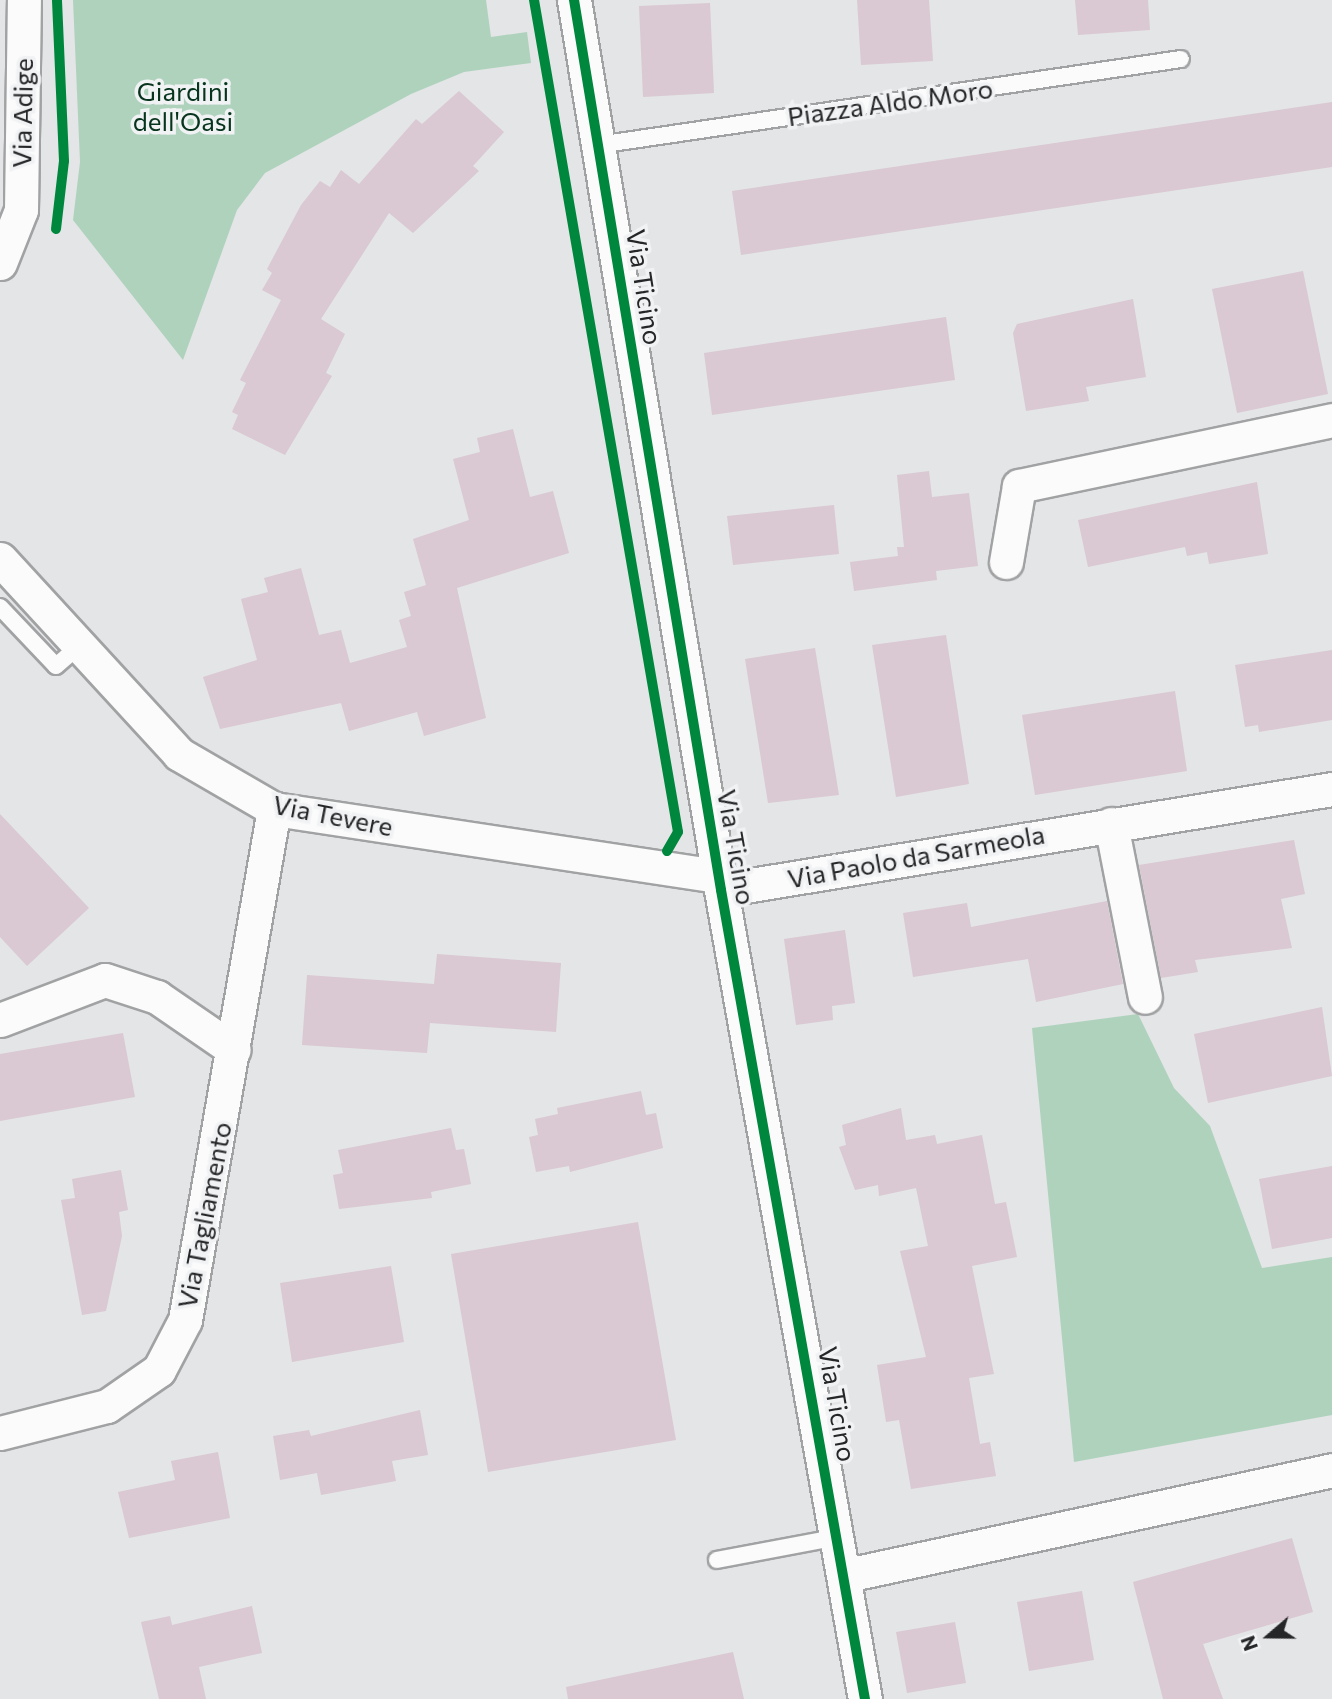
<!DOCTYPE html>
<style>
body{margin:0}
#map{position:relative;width:1332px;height:1699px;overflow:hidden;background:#e3e5e6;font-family:Commissioner,sans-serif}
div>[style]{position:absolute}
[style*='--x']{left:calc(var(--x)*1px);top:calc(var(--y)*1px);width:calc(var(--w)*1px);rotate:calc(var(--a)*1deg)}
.green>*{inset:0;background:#afd2bd}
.building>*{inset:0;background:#dac8d2}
.roads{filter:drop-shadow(2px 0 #a1a2a3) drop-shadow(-2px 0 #a1a2a3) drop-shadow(0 2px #a1a2a3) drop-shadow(0 -2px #a1a2a3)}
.lane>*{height:16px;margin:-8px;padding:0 8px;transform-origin:8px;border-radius:8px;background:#fbfbfb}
.street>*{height:33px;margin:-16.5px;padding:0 16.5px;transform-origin:16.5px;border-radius:16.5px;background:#fbfbfb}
.cycleway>*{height:10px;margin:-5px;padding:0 5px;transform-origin:5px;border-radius:5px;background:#00873e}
span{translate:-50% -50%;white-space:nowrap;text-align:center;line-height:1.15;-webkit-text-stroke:7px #f0f2f4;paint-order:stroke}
.park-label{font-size:26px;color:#07341d}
.street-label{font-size:26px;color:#252627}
.north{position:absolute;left:1234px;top:1601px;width:70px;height:70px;-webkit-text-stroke:5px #f0f2f4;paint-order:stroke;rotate:250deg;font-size:19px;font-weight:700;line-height:28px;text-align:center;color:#252627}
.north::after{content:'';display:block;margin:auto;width:24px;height:32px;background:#252627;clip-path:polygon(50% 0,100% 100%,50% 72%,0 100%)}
</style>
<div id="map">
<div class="green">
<i style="clip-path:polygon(73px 0,486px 0,491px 37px,527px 32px,531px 63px,464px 72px,411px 94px,265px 173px,237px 210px,183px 360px,73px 220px,80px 162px)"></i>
<i style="clip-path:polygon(1138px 1014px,1174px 1088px,1210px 1126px,1262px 1268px,1332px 1257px,1332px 1415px,1074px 1462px,1032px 1028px)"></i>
</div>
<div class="building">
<i style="clip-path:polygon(857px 0,929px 0,933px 61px,861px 65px)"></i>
<i style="clip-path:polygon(1075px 0,1148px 0,1150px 30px,1078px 35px)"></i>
<i style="clip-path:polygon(710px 3px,714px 93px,643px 97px,639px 6px)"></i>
<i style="clip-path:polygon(459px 91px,504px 132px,473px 166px,479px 171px,413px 233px,389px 213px,321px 319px,345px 334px,326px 373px,332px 376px,285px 455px,232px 429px,238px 415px,232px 412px,246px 383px,240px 380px,281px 300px,262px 290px,272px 273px,267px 269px,301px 205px,320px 181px,330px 187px,341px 170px,359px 184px,416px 119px,422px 124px)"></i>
<i style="clip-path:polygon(1332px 102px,1332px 167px,741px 255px,732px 191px)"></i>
<i style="clip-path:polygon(1303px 271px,1328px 394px,1237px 413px,1212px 289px)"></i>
<i style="clip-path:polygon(1133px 299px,1146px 377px,1086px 387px,1089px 401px,1026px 411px,1013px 333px,1017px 324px)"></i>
<i style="clip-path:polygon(946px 317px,955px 380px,712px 415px,704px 353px)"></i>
<i style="clip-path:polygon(513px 429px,530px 497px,553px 491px,569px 553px,457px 588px,486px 718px,424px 736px,417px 712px,349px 731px,341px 703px,220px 729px,203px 677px,257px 660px,241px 599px,268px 592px,264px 578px,301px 568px,319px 635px,341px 630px,350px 663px,407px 647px,399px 620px,411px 616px,404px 592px,426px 585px,413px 539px,469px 520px,453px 459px,480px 452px,477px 438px)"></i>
<i style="clip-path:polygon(929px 471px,932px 497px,969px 493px,978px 566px,936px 571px,937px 580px,854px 591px,850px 562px,898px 556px,897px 547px,904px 547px,897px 475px)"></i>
<i style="clip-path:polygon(1257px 482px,1268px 554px,1209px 564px,1207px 552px,1187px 556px,1185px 547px,1088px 567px,1078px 520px)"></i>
<i style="clip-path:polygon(834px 505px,839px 554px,733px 565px,727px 516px)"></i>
<i style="clip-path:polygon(946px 635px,969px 784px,896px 797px,872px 645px)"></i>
<i style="clip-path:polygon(815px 648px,839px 795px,768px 803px,745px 659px)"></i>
<i style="clip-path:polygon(1332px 650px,1332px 720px,1259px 732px,1258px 725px,1245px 727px,1235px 665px)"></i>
<i style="clip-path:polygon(1175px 691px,1187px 771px,1035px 795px,1022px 715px)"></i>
<i style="clip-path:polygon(0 814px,89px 908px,27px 966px,0 937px)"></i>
<i style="clip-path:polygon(1294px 840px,1305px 894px,1281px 899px,1292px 948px,1195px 960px,1198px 972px,1161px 978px,1139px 865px)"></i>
<i style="clip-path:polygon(1107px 901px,1123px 984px,1036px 1002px,1028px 959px,913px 977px,903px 913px,967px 903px,971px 927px)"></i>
<i style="clip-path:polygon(845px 930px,855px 1003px,832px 1006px,833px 1020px,796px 1025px,784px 939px)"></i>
<i style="clip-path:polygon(437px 954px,561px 963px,556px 1032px,430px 1023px,427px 1053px,302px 1045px,307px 975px,434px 984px)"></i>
<i style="clip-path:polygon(1322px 1007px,1332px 1076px,1208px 1103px,1194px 1034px)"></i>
<i style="clip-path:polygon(123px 1033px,135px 1097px,0 1121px,0 1054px)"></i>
<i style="clip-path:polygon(641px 1091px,646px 1115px,656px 1113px,663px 1148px,570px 1172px,569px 1166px,536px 1172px,529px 1137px,538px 1135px,535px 1119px,558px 1114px,557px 1108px)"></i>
<i style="clip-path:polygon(901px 1108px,906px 1140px,935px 1135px,937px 1144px,982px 1135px,995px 1204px,1006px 1202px,1017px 1257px,972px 1266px,994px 1374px,969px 1378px,980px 1444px,990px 1442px,996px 1476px,911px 1489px,899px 1420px,886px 1422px,877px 1365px,926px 1357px,900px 1251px,928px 1246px,916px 1188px,879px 1196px,878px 1185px,855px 1190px,839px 1147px,846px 1145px,842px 1125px)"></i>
<i style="clip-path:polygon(451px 1128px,456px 1150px,464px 1149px,471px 1184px,431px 1192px,432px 1198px,339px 1209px,333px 1175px,343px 1173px,338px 1150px)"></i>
<i style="clip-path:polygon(1332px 1166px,1332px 1238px,1272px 1249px,1259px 1179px)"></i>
<i style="clip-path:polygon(121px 1170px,128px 1210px,119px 1212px,122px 1236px,106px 1311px,82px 1315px,61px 1200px,75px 1198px,72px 1179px)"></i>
<i style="clip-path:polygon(638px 1222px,676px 1440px,488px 1472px,451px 1254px)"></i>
<i style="clip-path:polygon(391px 1266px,404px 1342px,292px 1362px,280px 1283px)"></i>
<i style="clip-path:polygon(420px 1410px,428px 1455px,392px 1461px,396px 1481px,321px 1495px,317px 1473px,280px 1480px,273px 1436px,309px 1430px,311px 1436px)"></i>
<i style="clip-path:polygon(218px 1452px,230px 1518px,129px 1538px,118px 1492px,175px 1480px,171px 1461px)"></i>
<i style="clip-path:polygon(1292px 1538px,1313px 1612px,1203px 1644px,1223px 1699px,1163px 1699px,1133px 1582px)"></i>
<i style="clip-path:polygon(1082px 1591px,1094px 1660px,1029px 1671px,1017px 1602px)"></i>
<i style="clip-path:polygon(252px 1606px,262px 1653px,199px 1667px,206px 1699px,159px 1699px,141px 1622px,170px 1616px,172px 1625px)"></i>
<i style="clip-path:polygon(955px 1622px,966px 1683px,907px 1693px,896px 1632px)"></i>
<i style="clip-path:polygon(733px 1652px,744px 1699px,568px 1699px,566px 1687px)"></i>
</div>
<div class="roads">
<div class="lane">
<i style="--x:598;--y:145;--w:589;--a:-8.39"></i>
<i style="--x:0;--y:607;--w:81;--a:46.5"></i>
<i style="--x:56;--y:666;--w:30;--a:-41"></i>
<i style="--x:717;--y:1560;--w:124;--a:-10.7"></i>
</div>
<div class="street">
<i style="--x:574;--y:0;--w:902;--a:80.62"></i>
<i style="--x:721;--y:890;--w:822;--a:79.91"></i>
<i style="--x:0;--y:263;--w:57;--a:-68.4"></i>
<i style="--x:21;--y:210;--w:210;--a:-89.2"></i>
<i style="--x:0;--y:559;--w:265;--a:47.4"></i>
<i style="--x:179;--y:754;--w:110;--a:30.1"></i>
<i style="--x:274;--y:809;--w:450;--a:8.6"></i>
<i style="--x:1006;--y:562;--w:77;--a:-80.3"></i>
<i style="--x:1019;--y:486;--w:320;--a:-11.9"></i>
<i style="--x:1111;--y:824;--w:176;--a:78.9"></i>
<i style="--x:721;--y:890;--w:619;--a:-9.39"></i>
<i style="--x:0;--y:1020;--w:112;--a:-20.9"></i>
<i style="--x:105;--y:980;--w:55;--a:18.1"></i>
<i style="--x:157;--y:997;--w:93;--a:34.5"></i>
<i style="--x:0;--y:1433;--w:110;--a:-14.2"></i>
<i style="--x:107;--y:1406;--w:63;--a:-34.7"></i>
<i style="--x:159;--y:1370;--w:56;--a:-62.5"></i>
<i style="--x:185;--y:1320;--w:519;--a:-80.12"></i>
<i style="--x:847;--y:1575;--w:496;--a:-12.2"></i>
</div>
</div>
<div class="cycleway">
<i style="--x:534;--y:0;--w:844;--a:80.18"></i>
<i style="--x:678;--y:832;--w:22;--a:120"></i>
<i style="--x:574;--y:0;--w:902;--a:80.62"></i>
<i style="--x:721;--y:890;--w:822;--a:79.91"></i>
<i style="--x:56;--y:229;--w:68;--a:-83.3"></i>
<i style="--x:64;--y:161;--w:161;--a:-92.5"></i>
</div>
<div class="park-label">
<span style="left:183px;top:106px">Giardini<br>dell'Oasi</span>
</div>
<div class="street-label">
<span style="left:890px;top:102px;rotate:-8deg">Piazza Aldo Moro</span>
<span style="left:22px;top:113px;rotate:-89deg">Via Adige</span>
<span style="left:645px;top:287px;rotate:81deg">Via Ticino</span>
<span style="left:333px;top:815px;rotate:11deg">Via Tevere</span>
<span style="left:737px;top:847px;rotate:80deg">Via Ticino</span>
<span style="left:916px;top:856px;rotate:-10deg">Via Paolo da Sarmeola</span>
<span style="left:204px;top:1215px;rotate:-79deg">Via Tagliamento</span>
<span style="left:838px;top:1404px;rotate:80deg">Via Ticino</span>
</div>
<div class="north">N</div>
</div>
